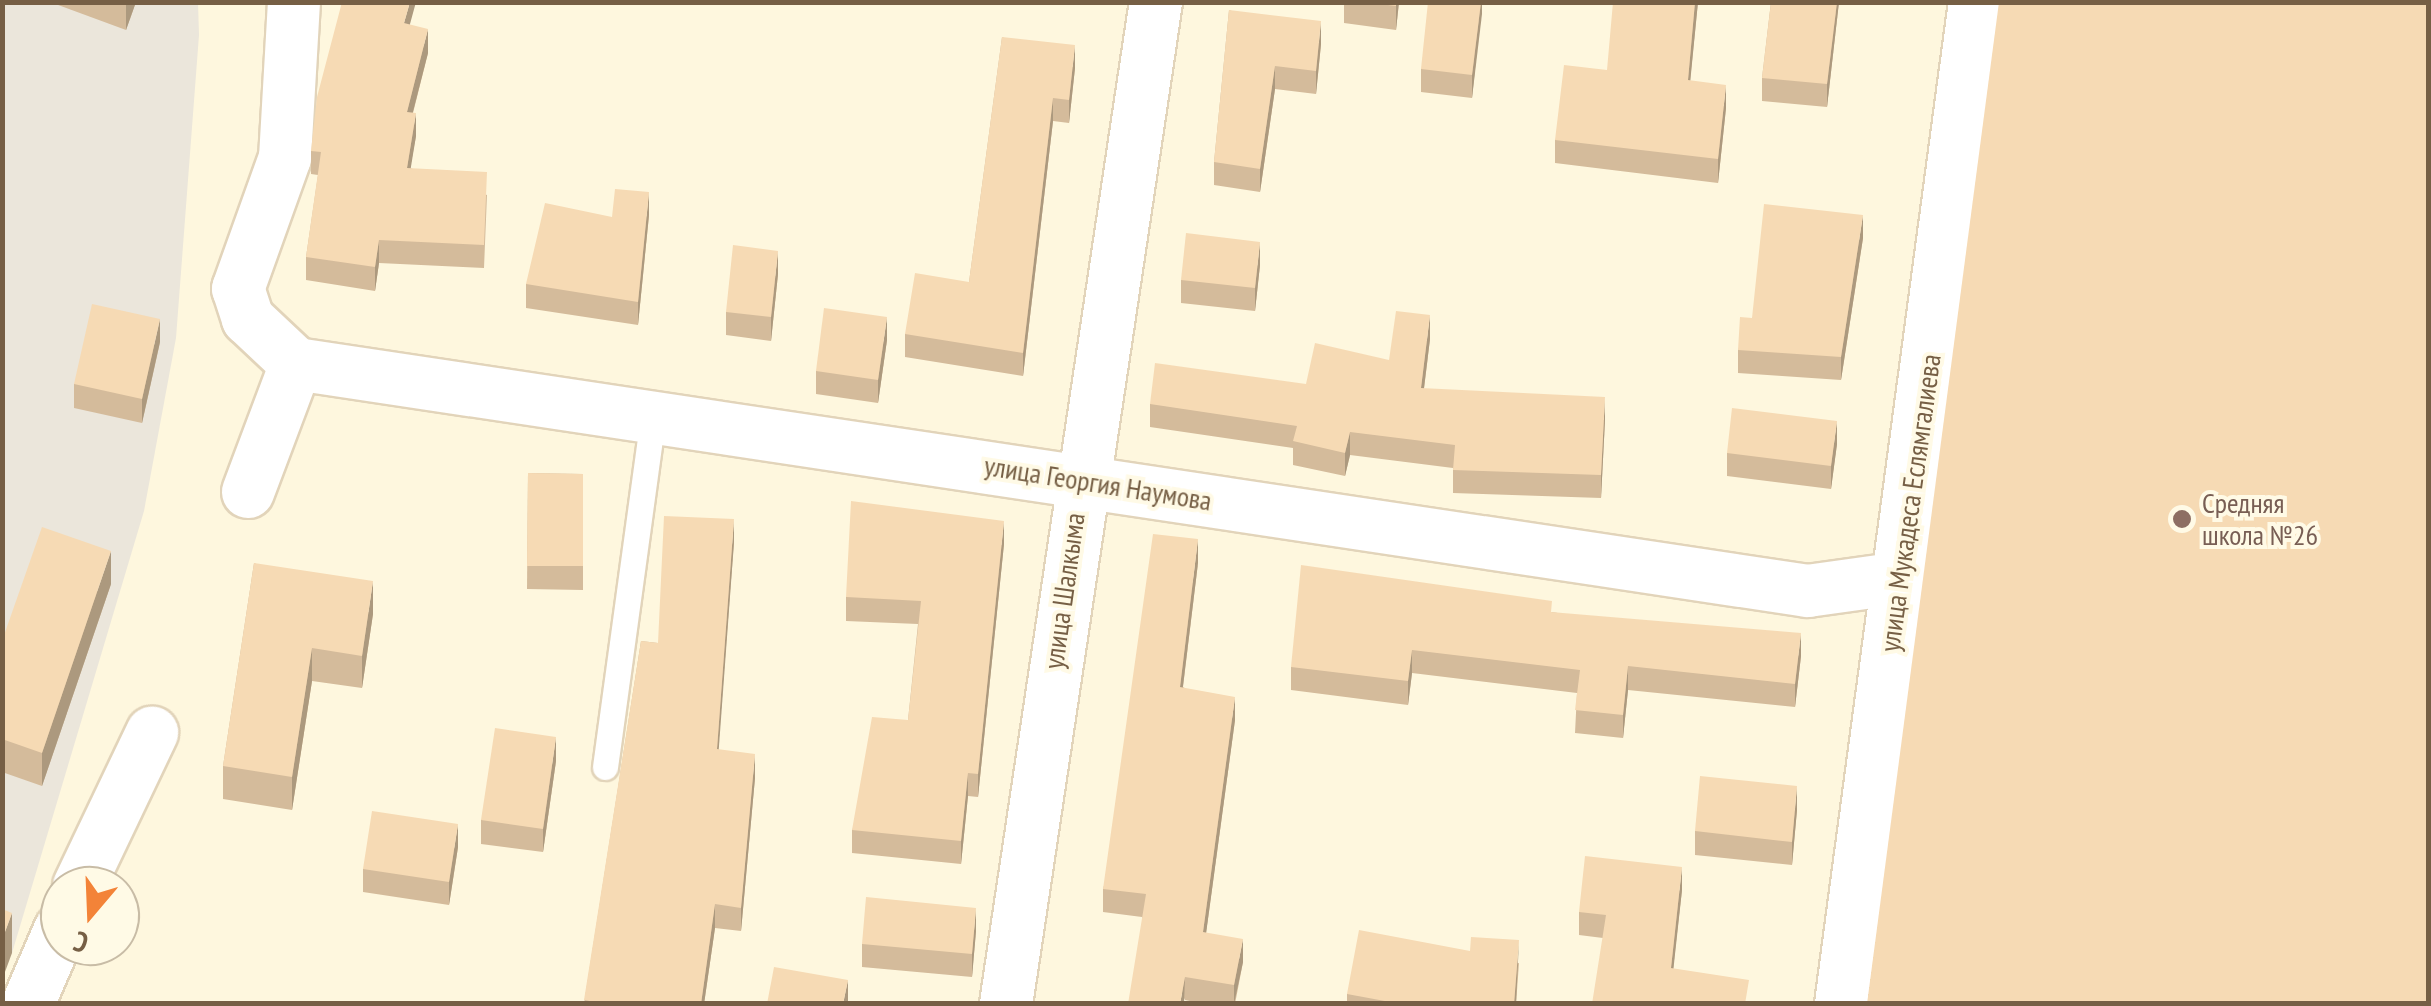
<!DOCTYPE html>
<meta charset="utf-8">
<style>
body{margin:0}
#map{position:relative;width:2431px;height:1006px;overflow:hidden;background:#fef7de;font-family:"PT Sans Narrow",sans-serif}
div>[style]{position:absolute}
[style*='--x']{left:calc(var(--x)*1px);top:calc(var(--y)*1px);width:calc(var(--w)*1px);rotate:calc(var(--a)*1deg)}
.industrial>*{inset:0;background:#ebe6db}
.roads{filter:drop-shadow(2px 0 #e2d4ba) drop-shadow(-2px 0 #e2d4ba) drop-shadow(0 2px #e2d4ba) drop-shadow(0 -2px #e2d4ba)}
.service>*{height:25px;margin:-12.5px;padding:0 12.5px;transform-origin:12.5px;border-radius:12.5px;background:#fff}
.minor>*{height:52px;margin:-26px;padding:0 26px;transform-origin:26px;border-radius:26px;background:#fff}
.wall>*{inset:0;background:#d4bb9b}
.shaded-wall>*{inset:0;background:#ac997e}
.building>*{inset:0;background:#f6dab4}
.dots>*{width:28px;height:28px;translate:-50% -50%;box-sizing:border-box;border:5px solid #fffae6;border-radius:50%}
span{translate:-50% -50%;white-space:nowrap;text-align:center;line-height:1.15;-webkit-text-stroke:8px #fffae6;paint-order:stroke}
.street-label{font-size:28px;color:#765f45}
.education-label{font-size:28px;color:#785e54}
.left{translate:0 -50%;text-align:left}
.frame{position:absolute;inset:0;border:5px solid #765f45;pointer-events:none}
.north{position:absolute;left:40px;top:866px;width:100px;height:100px;box-sizing:border-box;background:#fffae6;border:2px solid #c8bca6;border-radius:50%;rotate:199deg;font-size:28px;font-weight:700;line-height:40px;text-align:center;color:#765f45}
.north::after{content:'';display:block;margin:auto;width:35px;height:45px;background:#f38338;clip-path:polygon(50% 0,100% 100%,50% 72%,0 100%)}
</style>
<div id="map">
<div class="industrial">
<i style="clip-path:polygon(2px 3px,198px 3px,199px 35px,176px 338px,144px 511px,12px 953px,2px 950px)"></i>
</div>
<div class="roads">
<div class="service">
<i style="--x:605;--y:767;--w:354;--a:-82.2"></i>
</div>
<div class="minor">
<i style="--x:296;--y:364;--w:1529;--a:8.54"></i>
<i style="--x:1808;--y:591;--w:93;--a:-8"></i>
<i style="--x:248;--y:492;--w:137;--a:-69.4"></i>
<i style="--x:296;--y:364;--w:66;--a:-136.8"></i>
<i style="--x:248;--y:319;--w:32;--a:-108"></i>
<i style="--x:238;--y:289;--w:139;--a:-70.3"></i>
<i style="--x:285;--y:158;--w:156;--a:-86.7"></i>
<i style="--x:79;--y:886;--w:170;--a:-64.5"></i>
<i style="--x:28;--y:1004;--w:81;--a:-66.6"></i>
<i style="--x:1006;--y:1004;--w:1013;--a:-81.49"></i>
<i style="--x:1841;--y:1004;--w:1011;--a:-82.38"></i>
</div>
</div>
<div class="wall">
<i style="clip-path:polygon(50px 2px,136px 2px,126px 30px)"></i>
<i style="clip-path:polygon(1344px 2px,1399px 2px,1396px 30px,1344px 23px)"></i>
<i style="clip-path:polygon(1482px 2px,1472px 98px,1421px 92px,1421px 69px)"></i>
<i style="clip-path:polygon(1698px 2px,1690px 81px,1726px 108px,1718px 183px,1555px 163px,1555px 140px,1607px 70px)"></i>
<i style="clip-path:polygon(1771px 2px,1839px 2px,1827px 107px,1762px 101px,1762px 78px)"></i>
<i style="clip-path:polygon(1229px 10px,1321px 44px,1316px 94px,1275px 89px,1260px 192px,1214px 185px,1214px 162px)"></i>
<i style="clip-path:polygon(410px 25px,428px 53px,413px 113px,416px 136px,410px 168px,487px 195px,484px 268px,379px 263px,375px 291px,306px 280px,306px 257px,318px 175px,311px 174px,311px 151px)"></i>
<i style="clip-path:polygon(1002px 37px,1075px 68px,1069px 123px,1053px 121px,1023px 376px,905px 357px,905px 334px,969px 282px)"></i>
<i style="clip-path:polygon(649px 215px,638px 325px,526px 308px,526px 284px)"></i>
<i style="clip-path:polygon(1863px 238px,1841px 380px,1738px 373px,1738px 350px,1752px 318px)"></i>
<i style="clip-path:polygon(1260px 265px,1255px 311px,1181px 303px,1181px 280px)"></i>
<i style="clip-path:polygon(778px 274px,771px 341px,726px 335px,726px 312px)"></i>
<i style="clip-path:polygon(1430px 339px,1424px 389px,1605px 420px,1601px 498px,1453px 493px,1453px 468px,1350px 455px,1345px 476px,1293px 465px,1293px 448px,1150px 427px,1150px 404px,1306px 384px,1389px 360px)"></i>
<i style="clip-path:polygon(887px 340px,878px 403px,816px 394px,816px 371px)"></i>
<i style="clip-path:polygon(160px 342px,142px 423px,74px 408px,74px 384px)"></i>
<i style="clip-path:polygon(1837px 444px,1831px 489px,1727px 476px,1727px 453px)"></i>
<i style="clip-path:polygon(528px 473px,583px 474px,583px 590px,527px 589px)"></i>
<i style="clip-path:polygon(734px 542px,718px 750px,755px 778px,741px 931px,715px 928px,704px 1004px,584px 1004px,641px 641px,658px 643px)"></i>
<i style="clip-path:polygon(1004px 544px,978px 797px,968px 796px,961px 864px,852px 853px,852px 830px,908px 720px,918px 624px,846px 621px,846px 597px)"></i>
<i style="clip-path:polygon(254px 563px,373px 614px,362px 688px,312px 681px,292px 810px,223px 799px,223px 766px)"></i>
<i style="clip-path:polygon(1198px 563px,1183px 687px,1235px 720px,1206px 933px,1243px 962px,1235px 1004px,1204px 1004px,1185px 1000px,1142px 917px,1103px 912px,1103px 889px)"></i>
<i style="clip-path:polygon(111px 584px,42px 786px,2px 772px,2px 641px)"></i>
<i style="clip-path:polygon(1552px 612px,1801px 656px,1795px 707px,1628px 690px,1623px 738px,1575px 733px,1577px 693px,1412px 673px,1408px 705px,1291px 690px,1291px 667px)"></i>
<i style="clip-path:polygon(556px 761px,543px 852px,481px 844px,481px 820px)"></i>
<i style="clip-path:polygon(1797px 810px,1792px 865px,1695px 855px,1695px 831px)"></i>
<i style="clip-path:polygon(458px 847px,449px 905px,363px 892px,363px 869px)"></i>
<i style="clip-path:polygon(1682px 890px,1673px 969px,1749px 1004px,1603px 938px,1579px 935px,1579px 912px)"></i>
<i style="clip-path:polygon(976px 931px,972px 977px,862px 967px,862px 944px)"></i>
<i style="clip-path:polygon(1519px 963px,1516px 1004px,1347px 1004px,1347px 994px)"></i>
</div>
<div class="shaded-wall">
<i style="clip-path:polygon(126px 2px,136px 2px,126px 30px)"></i>
<i style="clip-path:polygon(410px 2px,416px 2px,404px 46px,404px 23px)"></i>
<i style="clip-path:polygon(1396px 2px,1399px 2px,1396px 30px)"></i>
<i style="clip-path:polygon(1481px 2px,1482px 2px,1482px 14px,1472px 98px,1472px 75px)"></i>
<i style="clip-path:polygon(1695px 2px,1698px 2px,1688px 104px,1688px 80px)"></i>
<i style="clip-path:polygon(1837px 2px,1839px 2px,1827px 107px,1827px 84px)"></i>
<i style="clip-path:polygon(1321px 21px,1321px 44px,1316px 94px,1316px 71px)"></i>
<i style="clip-path:polygon(428px 29px,428px 53px,407px 135px,407px 112px)"></i>
<i style="clip-path:polygon(1075px 45px,1075px 68px,1069px 123px,1069px 100px)"></i>
<i style="clip-path:polygon(1275px 66px,1275px 89px,1260px 192px,1260px 169px)"></i>
<i style="clip-path:polygon(1726px 85px,1726px 108px,1718px 183px,1718px 159px)"></i>
<i style="clip-path:polygon(1053px 98px,1053px 121px,1023px 376px,1023px 353px)"></i>
<i style="clip-path:polygon(416px 113px,416px 136px,407px 191px,407px 168px)"></i>
<i style="clip-path:polygon(649px 192px,649px 215px,638px 325px,638px 302px)"></i>
<i style="clip-path:polygon(1863px 215px,1863px 238px,1841px 380px,1841px 357px)"></i>
<i style="clip-path:polygon(379px 240px,379px 263px,375px 291px,375px 267px)"></i>
<i style="clip-path:polygon(1260px 242px,1260px 265px,1255px 311px,1255px 288px)"></i>
<i style="clip-path:polygon(778px 251px,778px 274px,771px 341px,771px 317px)"></i>
<i style="clip-path:polygon(1430px 315px,1430px 339px,1421px 412px,1421px 388px)"></i>
<i style="clip-path:polygon(887px 317px,887px 340px,878px 403px,878px 380px)"></i>
<i style="clip-path:polygon(160px 319px,160px 342px,142px 423px,142px 399px)"></i>
<i style="clip-path:polygon(1605px 397px,1605px 420px,1601px 498px,1601px 475px)"></i>
<i style="clip-path:polygon(1837px 421px,1837px 444px,1831px 489px,1831px 466px)"></i>
<i style="clip-path:polygon(1350px 432px,1350px 455px,1345px 476px,1345px 453px)"></i>
<i style="clip-path:polygon(734px 519px,734px 542px,717px 773px,717px 749px)"></i>
<i style="clip-path:polygon(1004px 521px,1004px 544px,978px 797px,978px 774px)"></i>
<i style="clip-path:polygon(1198px 539px,1198px 563px,1180px 710px,1180px 687px)"></i>
<i style="clip-path:polygon(111px 551px,111px 584px,42px 786px,42px 753px)"></i>
<i style="clip-path:polygon(373px 581px,373px 614px,362px 688px,362px 656px)"></i>
<i style="clip-path:polygon(1801px 633px,1801px 656px,1795px 707px,1795px 684px)"></i>
<i style="clip-path:polygon(312px 648px,312px 681px,292px 810px,292px 777px)"></i>
<i style="clip-path:polygon(1412px 650px,1412px 673px,1408px 705px,1408px 681px)"></i>
<i style="clip-path:polygon(1628px 666px,1628px 690px,1623px 738px,1623px 715px)"></i>
<i style="clip-path:polygon(1235px 697px,1235px 720px,1203px 956px,1203px 932px)"></i>
<i style="clip-path:polygon(556px 737px,556px 761px,543px 852px,543px 829px)"></i>
<i style="clip-path:polygon(755px 754px,755px 778px,741px 931px,741px 908px)"></i>
<i style="clip-path:polygon(968px 773px,968px 796px,961px 864px,961px 841px)"></i>
<i style="clip-path:polygon(1797px 786px,1797px 810px,1792px 865px,1792px 842px)"></i>
<i style="clip-path:polygon(458px 824px,458px 847px,449px 905px,449px 882px)"></i>
<i style="clip-path:polygon(1682px 867px,1682px 890px,1671px 991px,1671px 968px)"></i>
<i style="clip-path:polygon(715px 904px,715px 928px,704px 1004px,701px 1004px)"></i>
<i style="clip-path:polygon(976px 908px,976px 931px,972px 977px,972px 954px)"></i>
<i style="clip-path:polygon(12px 913px,12px 953px,2px 980px,2px 940px)"></i>
<i style="clip-path:polygon(1243px 939px,1243px 962px,1234px 1004px,1234px 985px)"></i>
<i style="clip-path:polygon(1519px 940px,1516px 1004px,1514px 1004px)"></i>
<i style="clip-path:polygon(1185px 977px,1184px 1004px,1180px 1004px)"></i>
<i style="clip-path:polygon(848px 980px,848px 1003px,843px 1004px)"></i>
</div>
<div class="building">
<i style="clip-path:polygon(342px 2px,410px 2px,404px 23px,428px 29px,407px 112px,416px 113px,407px 168px,487px 172px,484px 245px,379px 240px,375px 267px,306px 257px,321px 152px,311px 151px,317px 97px)"></i>
<i style="clip-path:polygon(1364px 2px,1396px 2px,1396px 6px)"></i>
<i style="clip-path:polygon(1428px 2px,1481px 2px,1472px 75px,1421px 69px)"></i>
<i style="clip-path:polygon(1613px 2px,1695px 2px,1688px 80px,1726px 85px,1718px 159px,1555px 140px,1564px 65px,1607px 70px)"></i>
<i style="clip-path:polygon(1771px 2px,1837px 2px,1827px 84px,1762px 78px)"></i>
<i style="clip-path:polygon(1999px 2px,2428px 2px,2428px 1004px,1867px 1004px)"></i>
<i style="clip-path:polygon(1229px 10px,1321px 21px,1316px 71px,1275px 66px,1260px 169px,1214px 162px)"></i>
<i style="clip-path:polygon(1002px 37px,1075px 45px,1069px 100px,1053px 98px,1023px 353px,905px 334px,915px 273px,969px 282px)"></i>
<i style="clip-path:polygon(615px 189px,649px 192px,638px 302px,526px 284px,545px 203px,612px 217px)"></i>
<i style="clip-path:polygon(1764px 204px,1863px 215px,1841px 357px,1738px 350px,1740px 317px,1752px 318px)"></i>
<i style="clip-path:polygon(1186px 233px,1260px 242px,1255px 288px,1181px 280px)"></i>
<i style="clip-path:polygon(733px 245px,778px 251px,771px 317px,726px 312px)"></i>
<i style="clip-path:polygon(92px 304px,160px 319px,142px 399px,74px 384px)"></i>
<i style="clip-path:polygon(824px 308px,887px 317px,878px 380px,816px 371px)"></i>
<i style="clip-path:polygon(1396px 311px,1430px 315px,1421px 388px,1605px 397px,1601px 475px,1453px 470px,1455px 445px,1350px 432px,1345px 453px,1293px 441px,1297px 426px,1150px 404px,1155px 363px,1306px 384px,1315px 343px,1389px 360px)"></i>
<i style="clip-path:polygon(1732px 408px,1837px 421px,1831px 466px,1727px 453px)"></i>
<i style="clip-path:polygon(528px 473px,583px 474px,583px 566px,527px 566px)"></i>
<i style="clip-path:polygon(851px 501px,1004px 521px,978px 774px,968px 773px,961px 841px,852px 830px,872px 717px,908px 720px,921px 601px,846px 597px)"></i>
<i style="clip-path:polygon(664px 516px,734px 519px,717px 749px,755px 754px,741px 908px,715px 904px,701px 1004px,606px 1004px,584px 1000px,641px 641px,658px 643px)"></i>
<i style="clip-path:polygon(42px 527px,111px 551px,42px 753px,2px 739px,2px 641px)"></i>
<i style="clip-path:polygon(1153px 534px,1198px 539px,1180px 687px,1235px 697px,1203px 932px,1243px 939px,1234px 985px,1185px 977px,1180px 1004px,1128px 1004px,1146px 894px,1103px 889px)"></i>
<i style="clip-path:polygon(254px 563px,373px 581px,362px 656px,312px 648px,292px 777px,223px 766px)"></i>
<i style="clip-path:polygon(1301px 565px,1552px 601px,1551px 612px,1801px 633px,1795px 684px,1628px 666px,1623px 715px,1575px 710px,1580px 670px,1412px 650px,1408px 681px,1291px 667px)"></i>
<i style="clip-path:polygon(495px 728px,556px 737px,543px 829px,481px 820px)"></i>
<i style="clip-path:polygon(1700px 776px,1797px 786px,1792px 842px,1695px 831px)"></i>
<i style="clip-path:polygon(372px 811px,458px 824px,449px 882px,363px 869px)"></i>
<i style="clip-path:polygon(1585px 856px,1682px 867px,1671px 968px,1749px 980px,1745px 1004px,1592px 1004px,1606px 915px,1579px 912px)"></i>
<i style="clip-path:polygon(866px 897px,976px 908px,972px 954px,862px 944px)"></i>
<i style="clip-path:polygon(2px 909px,12px 913px,2px 940px)"></i>
<i style="clip-path:polygon(1359px 930px,1470px 951px,1471px 937px,1519px 940px,1514px 1004px,1401px 1004px,1347px 994px)"></i>
<i style="clip-path:polygon(774px 967px,848px 980px,843px 1004px,767px 1004px)"></i>
</div>
<div class="dots">
<i style="left:2182px;top:519px;background:#8d6e63"></i>
</div>
<div class="street-label">
<span style="left:1098px;top:483px;rotate:9deg">улица Георгия Наумова</span>
<span style="left:1910px;top:503px;rotate:-82deg">улица Мукадеса Еслямгалиева</span>
<span style="left:1064px;top:591px;rotate:-82deg">улица Шалкыма</span>
</div>
<div class="education-label">
<span class="left" style="left:2202px;top:519px">Средняя<br>школа №26</span>
</div>
<div class="frame"></div>
<div class="north">С</div>
</div>
